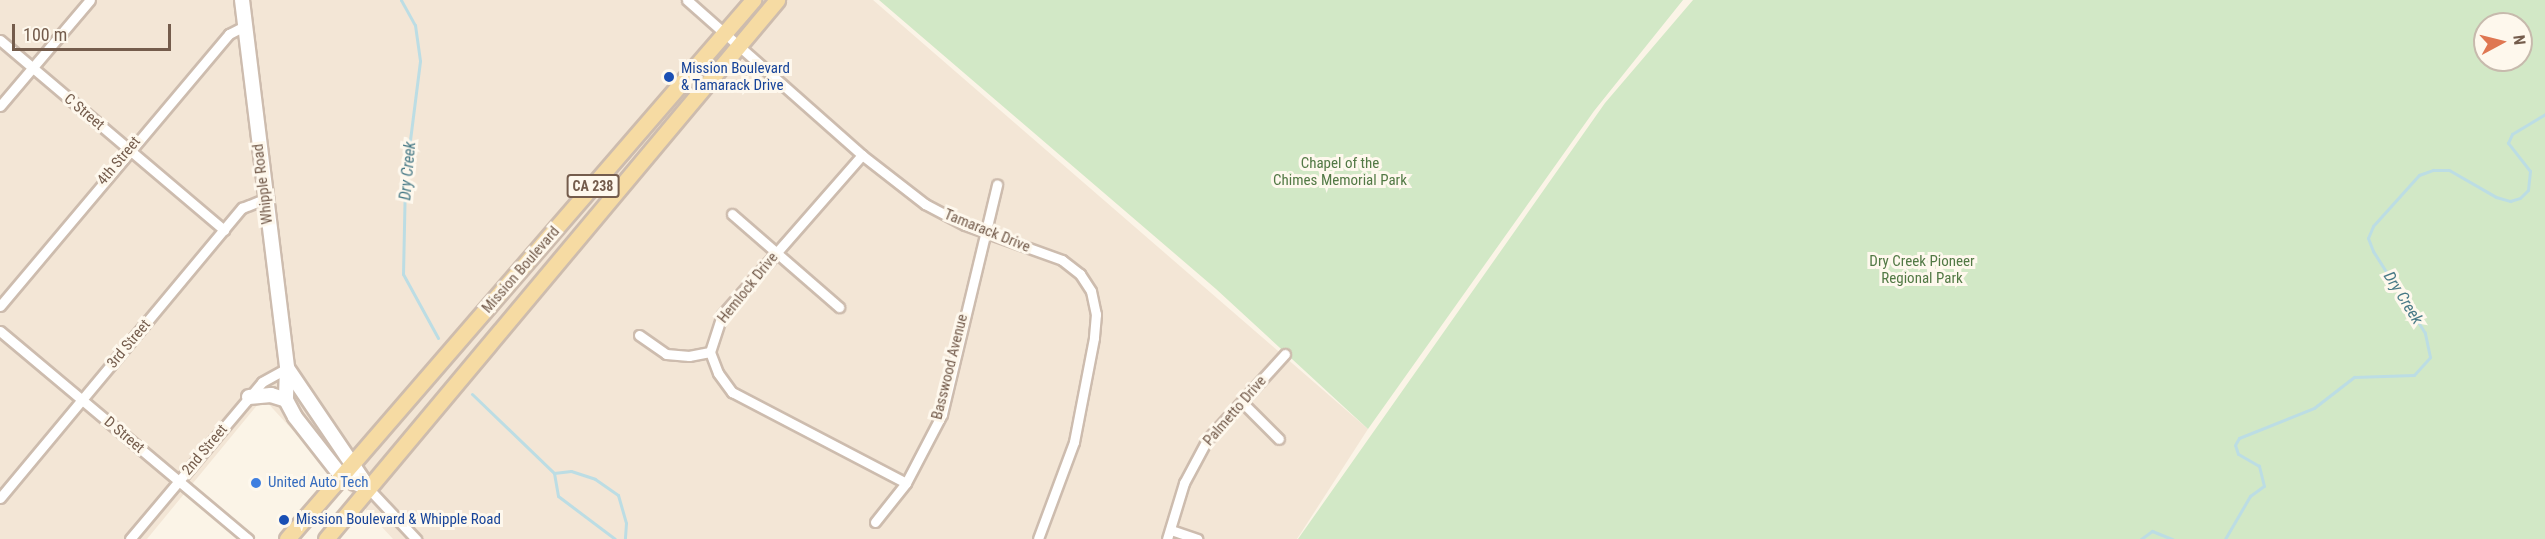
<!DOCTYPE html>
<style>
body{margin:0}
#map{position:relative;width:2545px;height:539px;overflow:hidden;background:#fbf4e7;font-family:"Roboto Condensed",sans-serif}
div>[style]{position:absolute}
[style*='--x']{left:calc(var(--x)*1px);top:calc(var(--y)*1px);width:calc(var(--w)*1px);rotate:calc(var(--a)*1deg)}
.residential>*{inset:0;background:#f3e6d6}
.green>*{inset:0;background:#d2e8c6}
.stream>*{height:3px;margin:-1.5px;padding:0 1.5px;transform-origin:1.5px;border-radius:1.5px;background:#bcdde4}
.roads{filter:drop-shadow(2px 0 #cdbcae) drop-shadow(-2px 0 #cdbcae) drop-shadow(0 2px #cdbcae) drop-shadow(0 -2px #cdbcae)}
.street>*{height:9px;margin:-4.5px;padding:0 4.5px;transform-origin:4.5px;border-radius:4.5px;background:#fff}
.secondary>*{height:14px;margin:-7px;padding:0 7px;transform-origin:7px;border-radius:7px;background:#fff}
.primary>*{height:15px;margin:-7.5px;padding:0 7.5px;transform-origin:7.5px;border-radius:7.5px;background:#f6dba3}
.dots>*{width:16px;height:16px;translate:-50% -50%;box-sizing:border-box;border:3px solid #fef8ed;border-radius:50%}
span{translate:-50% -50%;white-space:nowrap;text-align:center;line-height:1.15;-webkit-text-stroke:6px #fef8ed;paint-order:stroke}
.shield-label span{padding:2px 4px;background:#fef8ed;border:2px solid;border-radius:4px;-webkit-text-stroke-width:0}
.shield-label{font-size:14px;color:#745c4c;font-weight:700}
.transit-label{font-size:15px;color:#164399}
.left{translate:0 -50%;text-align:left}
.street-label{font-size:15px;color:#745c4c}
.park-label{font-size:15px;color:#527945}
.shop-label{font-size:15px;color:#366cbe}
.water-label{font-size:16px;color:#477986;font-style:italic}
.north{position:absolute;left:2473px;top:12px;width:60px;height:60px;box-sizing:border-box;background:#fef8ed;border:2px solid #c7baad;border-radius:50%;rotate:83deg;font-size:16px;font-weight:700;line-height:24px;text-align:center;color:#745c4c}
.north::after{content:'';display:block;margin:auto;width:21px;height:27px;background:#df7752;clip-path:polygon(50% 0,100% 100%,50% 72%,0 100%)}
.scale{position:absolute;left:12px;top:24px;width:159px;height:27px;box-sizing:border-box;border:3px solid #745c4c;border-top:0;padding-left:8px;font-size:18px;line-height:21px;white-space:nowrap;color:#745c4c;-webkit-text-stroke:4px #fef8ed;paint-order:stroke}
</style>
<div id="map">
<div class="residential">
<i style="clip-path:polygon(0 0,873px 0,1368px 429px,1297px 539px,393px 539px,263px 398px,147px 539px,0 539px)"></i>
</div>
<div class="green">
<i style="clip-path:polygon(879px 0,1683px 0,1594px 111px,1368px 429px,1216px 289px)"></i>
<i style="clip-path:polygon(evenodd,1693px 0,2545px 0,2545px 539px,1298px 539px,1605px 103px,1693px 0,2485px 24px,2521px 24px,2521px 60px,2485px 60px,2485px 24px)"></i>
</div>
<div class="stream">
<i style="--x:401;--y:0;--w:29;--a:61"></i>
<i style="--x:415;--y:25;--w:36;--a:82"></i>
<i style="--x:420;--y:61;--w:119;--a:97.2"></i>
<i style="--x:405;--y:179;--w:95;--a:91.2"></i>
<i style="--x:403;--y:274;--w:73;--a:61.3"></i>
<i style="--x:472;--y:394;--w:114;--a:43.9"></i>
<i style="--x:554;--y:473;--w:23;--a:80"></i>
<i style="--x:558;--y:496;--w:71;--a:37"></i>
<i style="--x:554;--y:473;--w:17;--a:-7"></i>
<i style="--x:571;--y:471;--w:25;--a:18"></i>
<i style="--x:595;--y:479;--w:28;--a:35"></i>
<i style="--x:618;--y:495;--w:29;--a:74"></i>
<i style="--x:626;--y:523;--w:16;--a:94"></i>
<i style="--x:2141;--y:539;--w:14;--a:-36"></i>
<i style="--x:2152;--y:531;--w:22;--a:22"></i>
<i style="--x:2225;--y:539;--w:50;--a:-59.8"></i>
<i style="--x:2250;--y:496;--w:17;--a:-36"></i>
<i style="--x:2264;--y:486;--w:21;--a:-104"></i>
<i style="--x:2259;--y:466;--w:24;--a:-150"></i>
<i style="--x:2238;--y:454;--w:9;--a:-108"></i>
<i style="--x:2235;--y:445;--w:8;--a:-60"></i>
<i style="--x:2239;--y:438;--w:81;--a:-21.8"></i>
<i style="--x:2314;--y:408;--w:51;--a:-37.8"></i>
<i style="--x:2354;--y:377;--w:60;--a:-1.9"></i>
<i style="--x:2414;--y:375;--w:24;--a:-48"></i>
<i style="--x:2430;--y:357;--w:25;--a:-102"></i>
<i style="--x:2425;--y:333;--w:97;--a:-122.4"></i>
<i style="--x:2373;--y:251;--w:14;--a:-111"></i>
<i style="--x:2368;--y:238;--w:13;--a:-67"></i>
<i style="--x:2373;--y:226;--w:69;--a:-48"></i>
<i style="--x:2419;--y:175;--w:15;--a:-20"></i>
<i style="--x:2433;--y:170;--w:16;--a:0"></i>
<i style="--x:2449;--y:170;--w:54;--a:29.9"></i>
<i style="--x:2496;--y:197;--w:15;--a:16"></i>
<i style="--x:2510;--y:201;--w:10;--a:-17"></i>
<i style="--x:2520;--y:198;--w:11;--a:-45"></i>
<i style="--x:2528;--y:190;--w:19;--a:-84"></i>
<i style="--x:2530;--y:171;--w:36;--a:-128"></i>
<i style="--x:2508;--y:143;--w:10;--a:-66"></i>
<i style="--x:2512;--y:134;--w:39;--a:-31"></i>
</div>
<div class="roads">
<div class="street">
<i style="--x:687;--y:0;--w:234;--a:41.5"></i>
<i style="--x:862;--y:155;--w:80;--a:37.9"></i>
<i style="--x:925;--y:204;--w:45;--a:27.7"></i>
<i style="--x:965;--y:225;--w:103;--a:19.8"></i>
<i style="--x:1062;--y:260;--w:23;--a:38"></i>
<i style="--x:1080;--y:274;--w:20;--a:57"></i>
<i style="--x:1091;--y:291;--w:24;--a:78"></i>
<i style="--x:1096;--y:314;--w:24;--a:95"></i>
<i style="--x:1094;--y:338;--w:106;--a:100.9"></i>
<i style="--x:1074;--y:442;--w:103;--a:110.4"></i>
<i style="--x:0;--y:40;--w:294;--a:40.3"></i>
<i style="--x:0;--y:106;--w:139;--a:-49.7"></i>
<i style="--x:862;--y:155;--w:213;--a:131.2"></i>
<i style="--x:722;--y:315;--w:39;--a:108"></i>
<i style="--x:710;--y:352;--w:22;--a:69"></i>
<i style="--x:718;--y:373;--w:24;--a:54"></i>
<i style="--x:732;--y:392;--w:196;--a:27.6"></i>
<i style="--x:732;--y:214;--w:142;--a:41"></i>
<i style="--x:0;--y:306;--w:356;--a:-49.9"></i>
<i style="--x:229;--y:34;--w:18;--a:-27"></i>
<i style="--x:0;--y:331;--w:324;--a:40"></i>
<i style="--x:639;--y:335;--w:33;--a:35"></i>
<i style="--x:666;--y:354;--w:23;--a:5"></i>
<i style="--x:689;--y:356;--w:21;--a:-11"></i>
<i style="--x:1242;--y:402;--w:52;--a:45"></i>
<i style="--x:369;--y:489;--w:69;--a:46.8"></i>
<i style="--x:0;--y:498;--w:378;--a:-50.2"></i>
<i style="--x:242;--y:208;--w:24;--a:-22"></i>
<i style="--x:875;--y:522;--w:50;--a:-51.5"></i>
<i style="--x:906;--y:483;--w:78;--a:-62.4"></i>
<i style="--x:942;--y:414;--w:236;--a:-76.5"></i>
<i style="--x:1171;--y:530;--w:28;--a:19"></i>
<i style="--x:130;--y:539;--w:205;--a:-49.9"></i>
<i style="--x:262;--y:382;--w:29;--a:-29"></i>
<i style="--x:1167;--y:539;--w:59;--a:-73.1"></i>
<i style="--x:1184;--y:483;--w:49;--a:-61.9"></i>
<i style="--x:1207;--y:440;--w:116;--a:-47.8"></i>
</div>
<div class="secondary">
<i style="--x:242;--y:0;--w:371;--a:83"></i>
<i style="--x:287;--y:368;--w:32;--a:92"></i>
<i style="--x:286;--y:400;--w:19;--a:62"></i>
<i style="--x:295;--y:417;--w:76;--a:51.9"></i>
<i style="--x:342;--y:477;--w:30;--a:24"></i>
<i style="--x:287;--y:368;--w:146;--a:55.9"></i>
<i style="--x:249;--y:397;--w:22;--a:-5"></i>
<i style="--x:271;--y:395;--w:16;--a:18"></i>
</div>
<div class="primary">
<i style="--x:287;--y:539;--w:713;--a:-49.15"></i>
<i style="--x:326;--y:539;--w:703;--a:-50.08"></i>
</div>
</div>
<div class="dots">
<i style="left:669px;top:77px;background:#1a4fb4"></i>
<i style="left:256px;top:483px;background:#3f7fe0"></i>
<i style="left:284px;top:520px;background:#1a4fb4"></i>
</div>
<div class="shield-label">
<span style="left:593px;top:186px">CA 238</span>
</div>
<div class="transit-label">
<span class="left" style="left:681px;top:77px">Mission Boulevard<br>&amp; Tamarack Drive</span>
<span class="left" style="left:296px;top:520px">Mission Boulevard &amp; Whipple Road</span>
</div>
<div class="street-label">
<span style="left:84px;top:112px;rotate:40deg">C Street</span>
<span style="left:119px;top:161px;rotate:-50deg">4th Street</span>
<span style="left:263px;top:184px;rotate:-97deg">Whipple Road</span>
<span style="left:987px;top:231px;rotate:22deg">Tamarack Drive</span>
<span style="left:521px;top:270px;rotate:-49deg">Mission Boulevard</span>
<span style="left:748px;top:288px;rotate:-51deg">Hemlock Drive</span>
<span style="left:129px;top:344px;rotate:-50deg">3rd Street</span>
<span style="left:950px;top:367px;rotate:-76deg">Basswood Avenue</span>
<span style="left:1235px;top:411px;rotate:-49deg">Palmetto Drive</span>
<span style="left:124px;top:435px;rotate:40deg">D Street</span>
<span style="left:205px;top:450px;rotate:-50deg">2nd Street</span>
</div>
<div class="park-label">
<span style="left:1340px;top:172px">Chapel of the<br>Chimes Memorial Park</span>
<span style="left:1922px;top:270px">Dry Creek Pioneer<br>Regional Park</span>
</div>
<div class="shop-label">
<span class="left" style="left:268px;top:483px">United Auto Tech</span>
</div>
<div class="water-label">
<span style="left:408px;top:171px;rotate:-85deg">Dry Creek</span>
<span style="left:2403px;top:298px;rotate:58deg">Dry Creek</span>
</div>
<div class="north">N</div>
<div class="scale">100 m</div>
</div>
